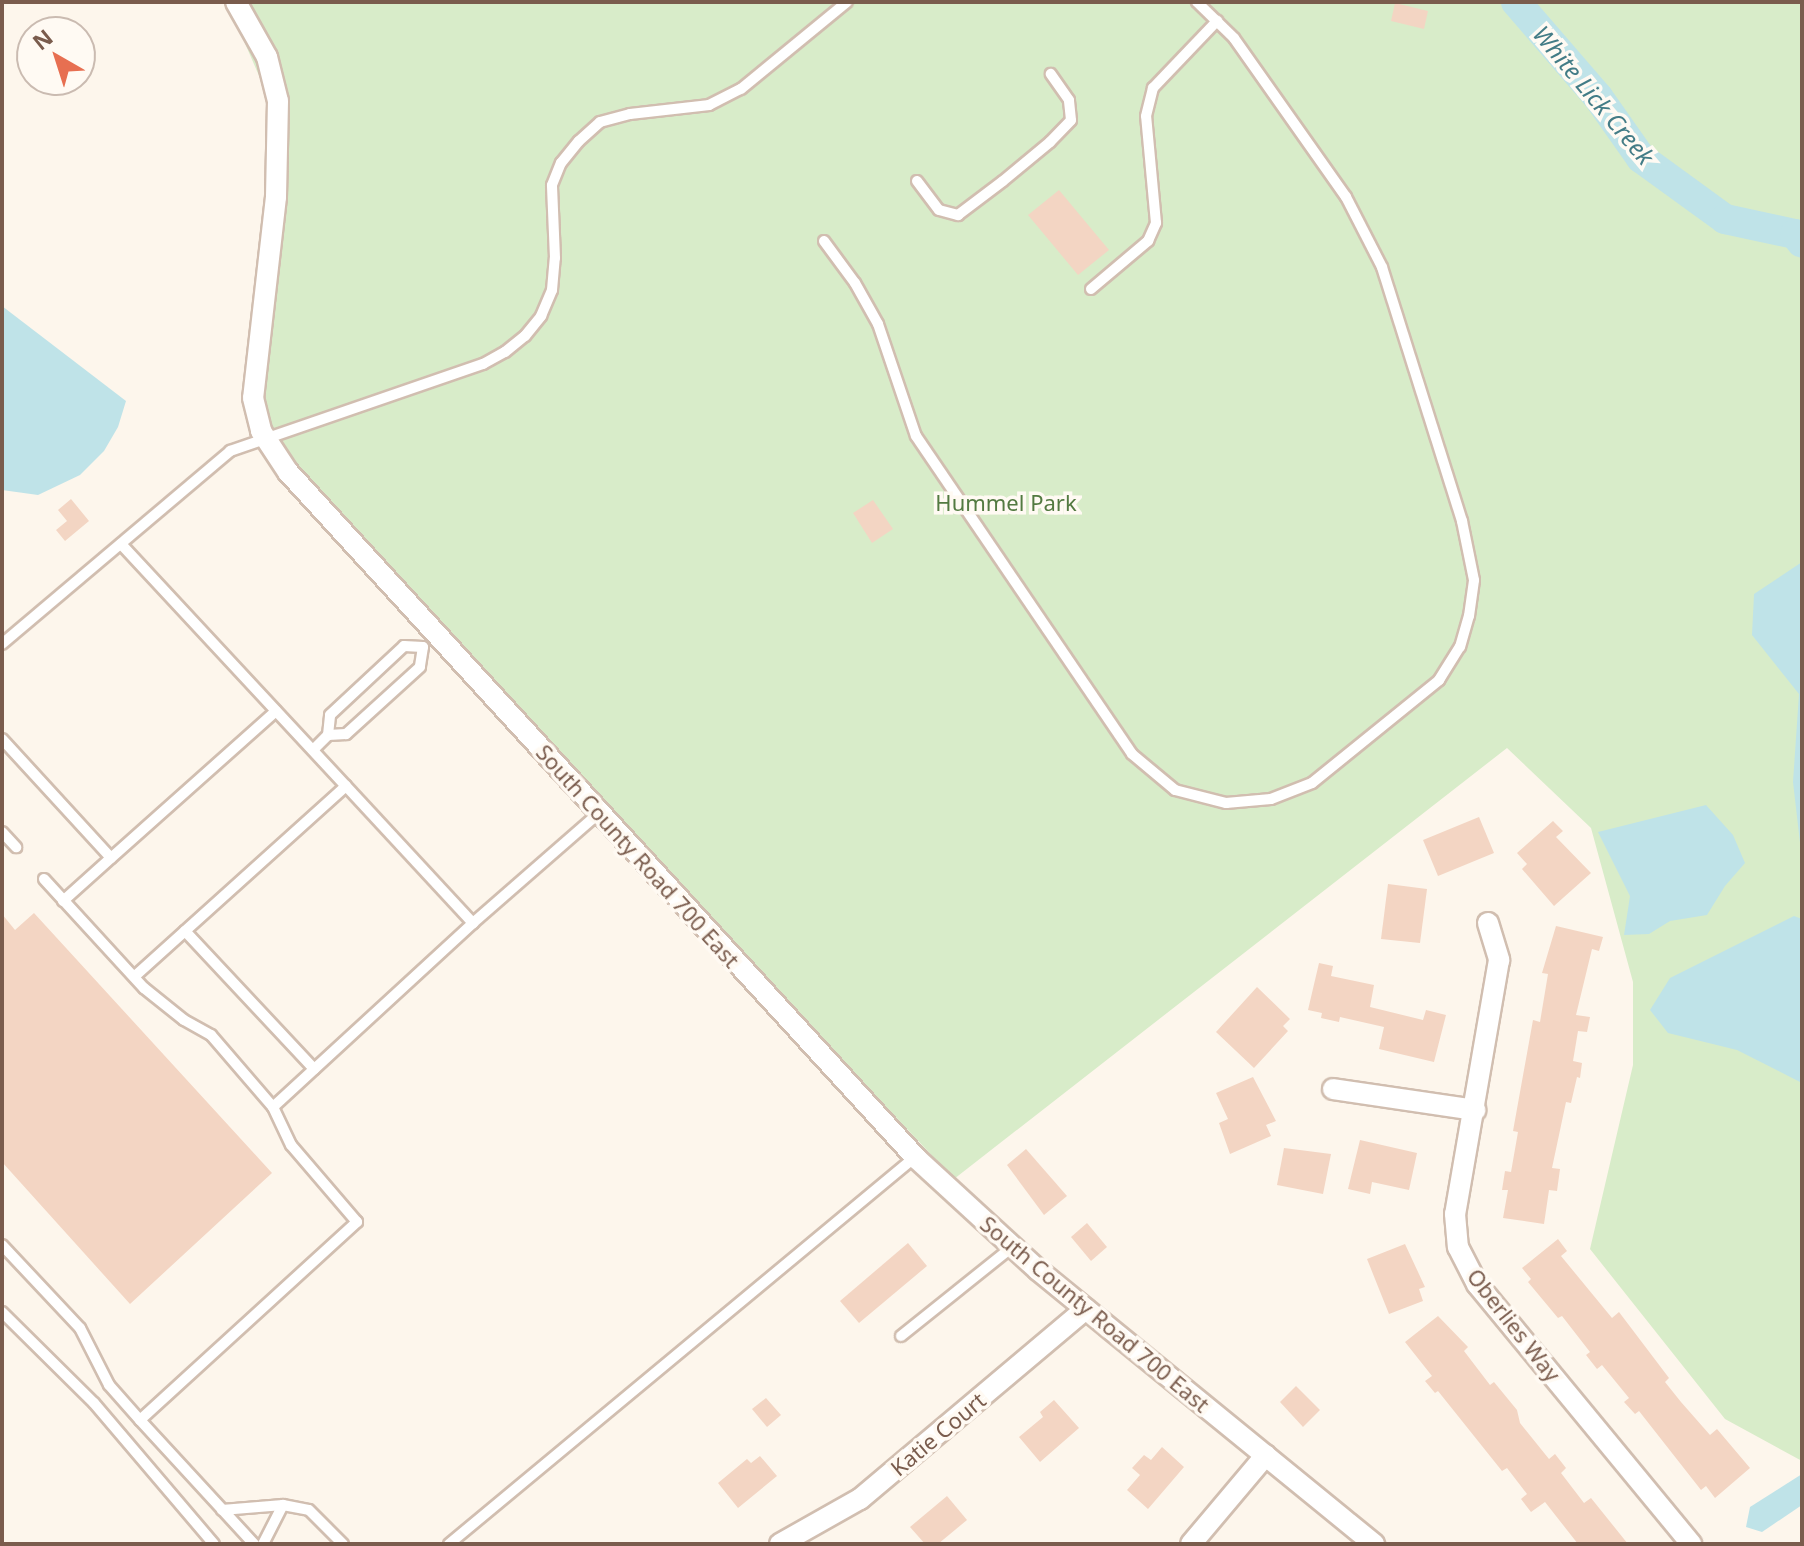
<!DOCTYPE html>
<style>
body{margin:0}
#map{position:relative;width:1804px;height:1546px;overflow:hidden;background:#fdf6ec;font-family:"Noto Sans",sans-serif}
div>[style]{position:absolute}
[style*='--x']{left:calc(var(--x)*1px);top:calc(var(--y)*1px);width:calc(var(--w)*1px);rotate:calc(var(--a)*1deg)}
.green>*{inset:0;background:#d8ecc9}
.water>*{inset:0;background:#bfe3e8}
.river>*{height:30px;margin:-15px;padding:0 15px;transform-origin:15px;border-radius:15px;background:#bfe3e8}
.building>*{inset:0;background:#f3d5c3}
.roads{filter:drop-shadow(2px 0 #d1beb0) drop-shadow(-2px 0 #d1beb0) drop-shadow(0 2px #d1beb0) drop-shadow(0 -2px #d1beb0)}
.lane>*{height:10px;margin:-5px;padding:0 5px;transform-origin:5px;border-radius:5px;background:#fff}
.street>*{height:20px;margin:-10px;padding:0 10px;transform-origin:10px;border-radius:10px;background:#fff}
span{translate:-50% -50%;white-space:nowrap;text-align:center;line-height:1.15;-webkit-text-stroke:7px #fffaf3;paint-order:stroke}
.park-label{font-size:22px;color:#537a41}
.street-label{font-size:22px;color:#7a5c4d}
.water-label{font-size:24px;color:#437c86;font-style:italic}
.frame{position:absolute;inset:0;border:4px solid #7a5c4d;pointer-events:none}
.north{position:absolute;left:16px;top:16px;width:80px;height:80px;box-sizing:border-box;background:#fffaf3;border:2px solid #cabbb1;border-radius:50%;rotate:321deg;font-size:22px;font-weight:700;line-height:32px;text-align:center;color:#7a5c4d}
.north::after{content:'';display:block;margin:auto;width:28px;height:36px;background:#e76f51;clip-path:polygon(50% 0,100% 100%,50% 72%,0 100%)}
</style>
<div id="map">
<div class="green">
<i style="clip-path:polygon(227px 2px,1802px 2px,1802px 1461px,1725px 1419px,1590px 1249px,1633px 1065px,1633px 982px,1591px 828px,1507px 748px,954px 1179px,313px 498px,270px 430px,256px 368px,280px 124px)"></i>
</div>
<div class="water">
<i style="clip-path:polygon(2px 306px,126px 401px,118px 427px,104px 451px,80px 475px,38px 495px,2px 490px)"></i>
<i style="clip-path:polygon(1802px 562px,1802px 860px,1793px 782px,1799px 694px,1752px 635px,1754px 594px)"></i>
<i style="clip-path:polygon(1706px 805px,1733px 835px,1745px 863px,1725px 886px,1707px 915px,1670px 921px,1649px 934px,1624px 935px,1630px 896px,1598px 832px)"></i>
<i style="clip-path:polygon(1794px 916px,1802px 919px,1802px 1083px,1737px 1050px,1668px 1033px,1650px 1010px,1670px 978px)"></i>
<i style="clip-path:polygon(1802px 1474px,1802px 1505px,1762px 1532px,1746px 1527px,1750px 1507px)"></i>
</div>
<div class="river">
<i style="--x:1516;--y:2;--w:125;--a:49.2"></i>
<i style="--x:1598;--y:97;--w:75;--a:54.8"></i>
<i style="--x:1641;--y:158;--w:104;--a:36"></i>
<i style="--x:1725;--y:219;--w:72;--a:12.1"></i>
<i style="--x:1795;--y:234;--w:11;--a:52"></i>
</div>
<div class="building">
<i style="clip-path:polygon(1395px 3px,1428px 11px,1424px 29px,1391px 21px)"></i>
<i style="clip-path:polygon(1059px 190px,1109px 250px,1078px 275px,1028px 215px)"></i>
<i style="clip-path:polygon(71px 499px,89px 521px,65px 541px,56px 530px,67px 521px,58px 510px)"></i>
<i style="clip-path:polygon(873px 500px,893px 529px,872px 543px,853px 513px)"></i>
<i style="clip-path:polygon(1479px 817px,1494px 853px,1438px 876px,1423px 840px)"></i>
<i style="clip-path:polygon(1553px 821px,1563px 831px,1556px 837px,1591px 873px,1554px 906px,1522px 869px,1527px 864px,1517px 853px)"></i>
<i style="clip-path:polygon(1388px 884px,1427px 889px,1420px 943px,1381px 939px)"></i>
<i style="clip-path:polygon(34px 913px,272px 1173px,130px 1304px,2px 1162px,2px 914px,15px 930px)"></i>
<i style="clip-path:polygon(1556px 926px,1603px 937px,1599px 951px,1592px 949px,1576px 1015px,1590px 1017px,1587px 1032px,1578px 1031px,1573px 1061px,1582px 1063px,1580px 1078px,1577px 1077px,1571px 1103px,1566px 1102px,1552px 1168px,1560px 1169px,1557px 1191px,1549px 1190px,1544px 1224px,1503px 1218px,1508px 1190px,1502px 1190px,1505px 1171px,1511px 1172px,1518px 1132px,1513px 1131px,1533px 1020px,1540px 1022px,1548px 974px,1542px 973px)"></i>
<i style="clip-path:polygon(1319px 963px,1333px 966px,1331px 976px,1374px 985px,1370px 1007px,1423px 1020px,1426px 1010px,1446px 1015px,1434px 1062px,1379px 1049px,1384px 1027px,1340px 1017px,1339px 1022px,1321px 1018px,1322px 1013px,1308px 1010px)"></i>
<i style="clip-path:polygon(1257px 987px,1290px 1019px,1283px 1026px,1288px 1031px,1254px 1068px,1216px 1032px)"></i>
<i style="clip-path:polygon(1253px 1077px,1276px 1121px,1266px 1125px,1271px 1136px,1230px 1154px,1219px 1123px,1228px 1119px,1216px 1093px)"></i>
<i style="clip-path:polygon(1360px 1140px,1417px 1153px,1409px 1190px,1372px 1182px,1370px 1194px,1348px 1189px)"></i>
<i style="clip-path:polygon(1284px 1148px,1331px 1154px,1323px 1194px,1277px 1185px)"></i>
<i style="clip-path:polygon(1026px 1149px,1067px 1196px,1044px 1215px,1007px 1165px)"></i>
<i style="clip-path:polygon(1087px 1223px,1107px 1247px,1091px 1261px,1071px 1237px)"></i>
<i style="clip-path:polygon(1558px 1239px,1567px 1251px,1561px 1256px,1612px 1318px,1619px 1312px,1669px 1378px,1665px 1382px,1681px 1402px,1710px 1435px,1717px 1429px,1750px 1468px,1715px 1498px,1706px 1486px,1701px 1490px,1639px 1411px,1635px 1414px,1624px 1402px,1629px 1398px,1602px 1365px,1597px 1369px,1586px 1355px,1590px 1352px,1562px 1316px,1558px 1318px,1528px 1282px,1531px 1279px,1522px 1268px)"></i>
<i style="clip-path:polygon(908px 1243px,927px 1266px,859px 1323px,840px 1301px)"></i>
<i style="clip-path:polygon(1405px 1244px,1425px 1287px,1419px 1289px,1423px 1301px,1389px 1314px,1367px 1259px)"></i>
<i style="clip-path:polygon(1438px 1316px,1468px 1347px,1464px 1351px,1490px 1385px,1494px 1382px,1517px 1410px,1520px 1423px,1549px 1459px,1555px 1454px,1566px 1468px,1561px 1473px,1584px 1503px,1591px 1498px,1628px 1544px,1578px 1544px,1545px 1502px,1531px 1512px,1521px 1499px,1527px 1494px,1507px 1468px,1502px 1471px,1438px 1391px,1435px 1393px,1425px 1381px,1432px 1376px,1405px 1342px)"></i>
<i style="clip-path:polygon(1296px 1386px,1320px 1410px,1303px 1427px,1280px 1402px)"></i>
<i style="clip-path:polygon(766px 1398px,781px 1415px,767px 1427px,752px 1409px)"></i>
<i style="clip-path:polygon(1054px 1400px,1079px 1428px,1040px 1462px,1019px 1437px,1043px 1417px,1040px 1412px)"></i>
<i style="clip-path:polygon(1162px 1447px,1184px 1467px,1148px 1509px,1127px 1490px,1140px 1475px,1132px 1468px,1144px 1455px,1151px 1460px)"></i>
<i style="clip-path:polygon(760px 1456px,777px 1476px,738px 1508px,718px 1483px,747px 1459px,751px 1463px)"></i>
<i style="clip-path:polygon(947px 1496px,967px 1520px,938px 1544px,925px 1544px,910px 1527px)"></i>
</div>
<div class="roads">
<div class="lane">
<i style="--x:917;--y:181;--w:36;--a:53"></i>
<i style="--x:939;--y:210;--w:20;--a:15"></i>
<i style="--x:958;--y:215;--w:56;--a:-37.1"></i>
<i style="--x:1003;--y:181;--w:61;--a:-39.7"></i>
<i style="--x:1050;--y:142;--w:30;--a:-46"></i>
<i style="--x:1071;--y:120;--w:20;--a:-96"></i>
<i style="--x:1069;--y:100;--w:32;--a:-125"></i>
<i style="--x:824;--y:241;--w:52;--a:53.6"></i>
<i style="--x:855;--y:283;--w:47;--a:60.7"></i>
<i style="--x:878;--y:324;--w:118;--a:71.3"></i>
<i style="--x:916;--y:436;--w:384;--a:55.8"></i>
<i style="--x:1132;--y:754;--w:56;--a:39.9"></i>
<i style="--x:1175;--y:790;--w:53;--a:14.3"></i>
<i style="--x:1226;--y:803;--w:45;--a:-5.1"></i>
<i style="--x:1271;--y:799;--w:44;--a:-21.3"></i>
<i style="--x:1312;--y:783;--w:164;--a:-39"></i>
<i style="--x:1439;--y:680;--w:39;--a:-58"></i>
<i style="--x:1460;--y:647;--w:32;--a:-74"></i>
<i style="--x:1469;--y:616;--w:36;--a:-82"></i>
<i style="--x:1474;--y:580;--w:60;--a:-101.5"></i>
<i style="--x:1462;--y:521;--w:266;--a:-107.5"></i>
<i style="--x:1382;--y:267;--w:79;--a:-117.2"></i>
<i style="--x:1346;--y:197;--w:194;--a:-125.2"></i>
<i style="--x:1234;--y:38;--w:52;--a:-135.8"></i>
<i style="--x:1091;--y:289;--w:75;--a:-40.1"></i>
<i style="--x:1148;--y:241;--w:20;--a:-66"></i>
<i style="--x:1156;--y:223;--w:107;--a:-95.3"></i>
<i style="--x:1146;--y:116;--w:29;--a:-76"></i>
<i style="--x:1153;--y:88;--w:93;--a:-46.3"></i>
<i style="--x:121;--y:544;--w:330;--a:47.1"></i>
<i style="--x:346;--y:786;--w:285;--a:138"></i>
<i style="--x:2;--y:644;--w:299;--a:-40.2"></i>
<i style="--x:230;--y:451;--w:268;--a:-19"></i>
<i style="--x:483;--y:364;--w:25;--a:-29"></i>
<i style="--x:505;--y:352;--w:26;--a:-39"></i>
<i style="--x:525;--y:336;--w:26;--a:-51"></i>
<i style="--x:541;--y:316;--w:28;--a:-67"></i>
<i style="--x:552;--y:290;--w:32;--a:-85"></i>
<i style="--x:555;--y:258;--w:73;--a:-92.4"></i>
<i style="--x:552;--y:185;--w:24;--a:-68"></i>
<i style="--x:561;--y:163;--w:28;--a:-51"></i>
<i style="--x:579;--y:141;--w:28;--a:-42"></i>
<i style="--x:600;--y:122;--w:31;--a:-15"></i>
<i style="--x:630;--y:114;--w:80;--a:-6.5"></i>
<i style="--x:709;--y:105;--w:36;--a:-27"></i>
<i style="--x:741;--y:89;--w:137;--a:-39.4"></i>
<i style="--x:2;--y:739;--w:161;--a:47.5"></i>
<i style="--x:111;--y:858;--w:221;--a:-41.7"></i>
<i style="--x:313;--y:750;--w:21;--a:-45"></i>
<i style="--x:328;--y:735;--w:20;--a:-84"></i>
<i style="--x:330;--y:715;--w:101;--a:-43"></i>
<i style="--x:404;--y:646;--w:19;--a:3"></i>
<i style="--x:423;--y:647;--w:20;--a:99"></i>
<i style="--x:420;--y:667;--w:100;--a:137.8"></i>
<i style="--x:346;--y:734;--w:18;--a:177"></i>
<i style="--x:346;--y:786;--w:187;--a:47.2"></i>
<i style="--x:2;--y:832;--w:21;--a:47"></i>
<i style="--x:44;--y:879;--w:148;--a:47.5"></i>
<i style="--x:144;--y:988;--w:51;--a:38.7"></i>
<i style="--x:184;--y:1020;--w:31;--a:29"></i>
<i style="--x:211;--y:1035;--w:95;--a:49.3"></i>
<i style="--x:273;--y:1107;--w:272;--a:-42.6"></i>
<i style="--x:473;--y:923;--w:166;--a:-41.1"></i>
<i style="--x:63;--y:901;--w:64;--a:-41.9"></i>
<i style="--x:185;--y:931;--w:189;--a:46.9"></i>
<i style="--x:2;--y:1245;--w:114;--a:46.8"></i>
<i style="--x:80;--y:1328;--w:64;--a:63"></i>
<i style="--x:109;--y:1385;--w:47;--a:48.5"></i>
<i style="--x:2;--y:1312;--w:129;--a:44.7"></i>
<i style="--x:94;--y:1403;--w:185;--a:49.6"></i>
<i style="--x:901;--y:1336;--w:142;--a:-38.7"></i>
<i style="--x:222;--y:1510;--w:61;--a:-4.7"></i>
<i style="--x:283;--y:1505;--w:26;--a:11"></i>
<i style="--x:309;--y:1510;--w:48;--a:45"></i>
<i style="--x:254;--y:1544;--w:168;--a:-132.6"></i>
<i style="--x:140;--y:1420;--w:294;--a:-42.4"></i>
<i style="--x:357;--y:1222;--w:101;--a:-130.6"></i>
<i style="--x:291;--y:1145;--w:42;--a:-115.3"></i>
<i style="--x:263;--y:1544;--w:44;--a:-62.9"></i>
<i style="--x:449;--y:1544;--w:606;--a:-39.71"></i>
</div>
<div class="street">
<i style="--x:236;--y:2;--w:63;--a:60.6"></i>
<i style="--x:267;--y:57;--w:45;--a:76"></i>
<i style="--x:278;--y:101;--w:96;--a:91.2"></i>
<i style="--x:276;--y:197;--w:202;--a:96.5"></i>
<i style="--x:253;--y:398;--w:34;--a:76"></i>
<i style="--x:261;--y:431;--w:49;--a:56.6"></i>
<i style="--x:288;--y:472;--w:931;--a:47.52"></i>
<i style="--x:917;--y:1159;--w:164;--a:42.5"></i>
<i style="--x:1038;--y:1270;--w:434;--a:39.2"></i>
<i style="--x:1488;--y:923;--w:39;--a:73"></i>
<i style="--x:1499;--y:960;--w:258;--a:99.8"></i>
<i style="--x:1455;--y:1214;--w:33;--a:85"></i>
<i style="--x:1458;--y:1247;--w:42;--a:62.8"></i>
<i style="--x:1477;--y:1284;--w:337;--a:50.5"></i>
<i style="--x:1333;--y:1089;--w:144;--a:8.4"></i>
<i style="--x:780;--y:1544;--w:92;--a:-29.4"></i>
<i style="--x:860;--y:1499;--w:295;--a:-40.1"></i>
<i style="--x:1191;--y:1544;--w:116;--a:-49.9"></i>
</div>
</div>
<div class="park-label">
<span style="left:1006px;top:503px">Hummel Park</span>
</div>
<div class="street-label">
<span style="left:638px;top:856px;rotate:48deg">South County Road 700 East</span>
<span style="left:1095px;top:1314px;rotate:40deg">South County Road 700 East</span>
<span style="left:1514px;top:1325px;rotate:52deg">Oberlies Way</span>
<span style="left:938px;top:1434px;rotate:-40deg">Katie Court</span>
</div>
<div class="water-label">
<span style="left:1594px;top:95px;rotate:50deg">White Lick Creek</span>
</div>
<div class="frame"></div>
<div class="north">N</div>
</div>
